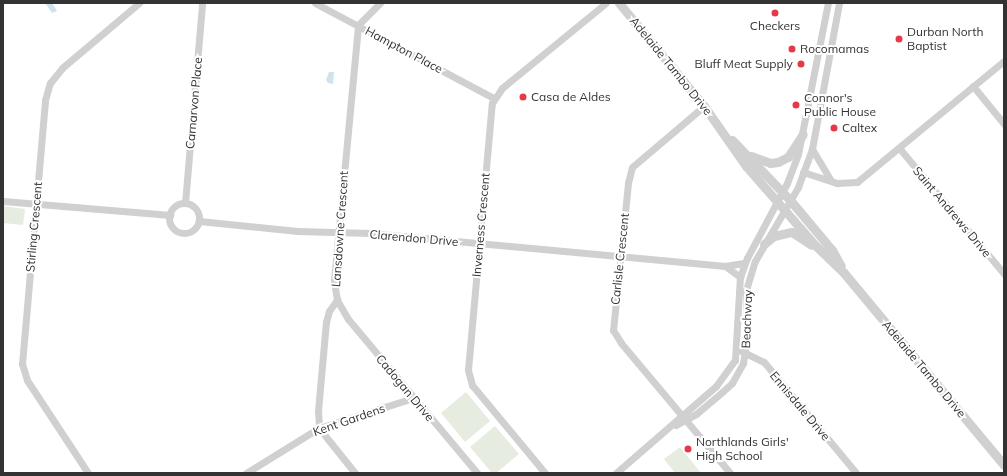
<!DOCTYPE html>
<style>
body{margin:0}
#map{position:relative;width:1007px;height:476px;overflow:hidden;background:#fff;font-family:Mulish,sans-serif}
div>[style]{position:absolute}
[style*='--x']{left:calc(var(--x)*1px);top:calc(var(--y)*1px);width:calc(var(--w)*1px);rotate:calc(var(--a)*1deg)}
.green>*{inset:0;background:#e6ecdf}
.water>*{inset:0;background:#cfe2ee}
.minor>*{height:7px;margin:-3.5px;padding:0 3.5px;transform-origin:3.5px;border-radius:3.5px;background:#d0d0d0}
.minor>.ring{margin:-3.5px;padding:0;box-sizing:content-box;background:none;border:7px solid #d0d0d0;border-radius:50%}
.tertiary>*{height:9px;margin:-4.5px;padding:0 4.5px;transform-origin:4.5px;border-radius:4.5px;background:#d0d0d0}
.dots>*{width:11px;height:11px;translate:-50% -50%;box-sizing:border-box;border:2px solid #fff;border-radius:50%}
span{translate:-50% -50%;white-space:nowrap;text-align:center;line-height:1.15;-webkit-text-stroke:4px #fff;paint-order:stroke}
.poi-label{font-size:12px;color:#333}
.left{translate:0 -50%;text-align:left}
.right{translate:-100% -50%;text-align:right}
.street-label{font-size:12px;color:#333}
.frame{position:absolute;inset:0;border:4px solid #333;pointer-events:none}
</style>
<div id="map">
<div class="green">
<i style="clip-path:polygon(3px 206px,25px 209px,23px 225px,3px 223px)"></i>
<i style="clip-path:polygon(466px 392px,490px 421px,465px 442px,441px 413px)"></i>
<i style="clip-path:polygon(495px 426px,519px 454px,496px 473px,492px 473px,470px 447px)"></i>
<i style="clip-path:polygon(680px 447px,701px 473px,675px 473px,664px 459px)"></i>
</div>
<div class="water">
<i style="clip-path:polygon(45px 3px,52px 3px,57px 11px,52px 13px)"></i>
<i style="clip-path:polygon(329px 72px,334px 72px,333px 84px,328px 83px,326px 80px)"></i>
</div>
<div class="minor">
<i style="--x:315;--y:3;--w:203;--a:28"></i>
<i style="--x:973;--y:86;--w:49;--a:50.8"></i>
<i style="--x:704;--y:106;--w:94;--a:139.7"></i>
<i style="--x:632;--y:167;--w:16;--a:104"></i>
<i style="--x:628;--y:183;--w:148;--a:95.8"></i>
<i style="--x:613;--y:330;--w:15;--a:58"></i>
<i style="--x:621;--y:343;--w:170;--a:50"></i>
<i style="--x:812;--y:149;--w:37;--a:59"></i>
<i style="--x:900;--y:149;--w:163;--a:50.2"></i>
<i style="--x:803;--y:172;--w:36;--a:18"></i>
<i style="--x:837;--y:183;--w:20;--a:-3"></i>
<i style="--x:857;--y:182;--w:190;--a:-39.5"></i>
<i style="--x:3;--y:201;--w:168;--a:4.8"></i>
<i style="--x:185;--y:203;--w:201;--a:-85.1"></i>
<i class="ring" style="left:169px;top:203px;width:23px;height:23px"></i>
<i style="--x:199;--y:221;--w:99;--a:5.8"></i>
<i style="--x:297;--y:231;--w:73;--a:1.6"></i>
<i style="--x:370;--y:233;--w:357;--a:5.3"></i>
<i style="--x:725;--y:266;--w:19;--a:-9"></i>
<i style="--x:725;--y:266;--w:19;--a:36"></i>
<i style="--x:337;--y:300;--w:22;--a:60"></i>
<i style="--x:348;--y:319;--w:201;--a:50"></i>
<i style="--x:741;--y:351;--w:25;--a:26"></i>
<i style="--x:764;--y:362;--w:144;--a:50.3"></i>
<i style="--x:676;--y:425;--w:23;--a:-29"></i>
<i style="--x:696;--y:414;--w:34;--a:-40"></i>
<i style="--x:722;--y:392;--w:13;--a:-42"></i>
<i style="--x:732;--y:383;--w:23;--a:-61"></i>
<i style="--x:743;--y:363;--w:24;--a:-81"></i>
<i style="--x:747;--y:339;--w:49;--a:-91.2"></i>
<i style="--x:746;--y:290;--w:30;--a:-73"></i>
<i style="--x:755;--y:261;--w:86;--a:-59.8"></i>
<i style="--x:798;--y:187;--w:40;--a:-69.8"></i>
<i style="--x:812;--y:149;--w:148;--a:-79.5"></i>
<i style="--x:88;--y:473;--w:111;--a:-123.3"></i>
<i style="--x:27;--y:380;--w:17;--a:-107"></i>
<i style="--x:22;--y:364;--w:265;--a:-85"></i>
<i style="--x:45;--y:100;--w:18;--a:-74"></i>
<i style="--x:50;--y:83;--w:19;--a:-51"></i>
<i style="--x:62;--y:68;--w:101;--a:-40.2"></i>
<i style="--x:246;--y:473;--w:86;--a:-31.7"></i>
<i style="--x:319;--y:428;--w:99;--a:-17.7"></i>
<i style="--x:355;--y:473;--w:58;--a:-128.7"></i>
<i style="--x:319;--y:428;--w:17;--a:-93"></i>
<i style="--x:318;--y:411;--w:89;--a:-84.9"></i>
<i style="--x:326;--y:322;--w:11;--a:-75"></i>
<i style="--x:329;--y:311;--w:14;--a:-54"></i>
<i style="--x:337;--y:300;--w:20;--a:-99"></i>
<i style="--x:334;--y:280;--w:256;--a:-84.6"></i>
<i style="--x:358;--y:25;--w:31;--a:-45"></i>
<i style="--x:545;--y:473;--w:114;--a:-129.7"></i>
<i style="--x:472;--y:385;--w:16;--a:-105"></i>
<i style="--x:468;--y:370;--w:268;--a:-84.9"></i>
<i style="--x:492;--y:103;--w:18;--a:-56"></i>
<i style="--x:502;--y:88;--w:134;--a:-39.3"></i>
<i style="--x:616;--y:473;--w:133;--a:-41"></i>
<i style="--x:716;--y:386;--w:32;--a:-54"></i>
<i style="--x:735;--y:360;--w:83;--a:-86.6"></i>
<i style="--x:740;--y:277;--w:20;--a:-70"></i>
<i style="--x:747;--y:258;--w:85;--a:-61.9"></i>
<i style="--x:787;--y:183;--w:31;--a:-69"></i>
<i style="--x:798;--y:154;--w:154;--a:-78.8"></i>
</div>
<div class="tertiary">
<i style="--x:619;--y:3;--w:134;--a:50.5"></i>
<i style="--x:704;--y:106;--w:73;--a:55"></i>
<i style="--x:746;--y:166;--w:105;--a:48.9"></i>
<i style="--x:815;--y:245;--w:40;--a:44"></i>
<i style="--x:844;--y:273;--w:250;--a:50.2"></i>
<i style="--x:732;--y:140;--w:83;--a:46"></i>
<i style="--x:790;--y:200;--w:65;--a:50"></i>
<i style="--x:832;--y:250;--w:18;--a:61"></i>
<i style="--x:751;--y:156;--w:20;--a:20"></i>
<i style="--x:770;--y:163;--w:8;--a:-7"></i>
<i style="--x:778;--y:162;--w:11;--a:-27"></i>
<i style="--x:788;--y:157;--w:27;--a:-57"></i>
<i style="--x:764;--y:244;--w:13;--a:-39"></i>
<i style="--x:774;--y:236;--w:18;--a:-13"></i>
<i style="--x:792;--y:232;--w:23;--a:34"></i>
</div>
<div class="dots">
<i style="left:775px;top:13px;background:#e63946"></i>
<i style="left:899px;top:39px;background:#e63946"></i>
<i style="left:792px;top:49px;background:#e63946"></i>
<i style="left:801px;top:64px;background:#e63946"></i>
<i style="left:523px;top:97px;background:#e63946"></i>
<i style="left:796px;top:105px;background:#e63946"></i>
<i style="left:834px;top:128px;background:#e63946"></i>
<i style="left:688px;top:449px;background:#e63946"></i>
</div>
<div class="poi-label">
<span style="left:775px;top:26px">Checkers</span>
<span class="left" style="left:907px;top:39px">Durban North<br>Baptist</span>
<span class="left" style="left:800px;top:49px">Rocomamas</span>
<span class="right" style="left:793px;top:64px">Bluff Meat Supply</span>
<span class="left" style="left:531px;top:97px">Casa de Aldes</span>
<span class="left" style="left:804px;top:105px">Connor's<br>Public House</span>
<span class="left" style="left:842px;top:128px">Caltex</span>
<span class="left" style="left:696px;top:449px">Northlands Girls'<br>High School</span>
</div>
<div class="street-label">
<span style="left:404px;top:50px;rotate:28deg">Hampton Place</span>
<span style="left:671px;top:66px;rotate:51deg">Adelaide Tambo Drive</span>
<span style="left:194px;top:103px;rotate:-85deg">Carnarvon Place</span>
<span style="left:952px;top:212px;rotate:50deg">Saint Andrews Drive</span>
<span style="left:481px;top:225px;rotate:-85deg">Inverness Crescent</span>
<span style="left:34px;top:227px;rotate:-85deg">Stirling Crescent</span>
<span style="left:340px;top:229px;rotate:-86deg">Lansdowne Crescent</span>
<span style="left:414px;top:238px;rotate:5deg">Clarendon Drive</span>
<span style="left:620px;top:259px;rotate:-84deg">Carlisle Crescent</span>
<span style="left:747px;top:319px;rotate:-88deg">Beachway</span>
<span style="left:924px;top:369px;rotate:50deg">Adelaide Tambo Drive</span>
<span style="left:405px;top:388px;rotate:50deg">Cadogan Drive</span>
<span style="left:800px;top:406px;rotate:50deg">Ennisdale Drive</span>
<span style="left:349px;top:420px;rotate:-19deg">Kent Gardens</span>
</div>
<div class="frame"></div>
</div>
